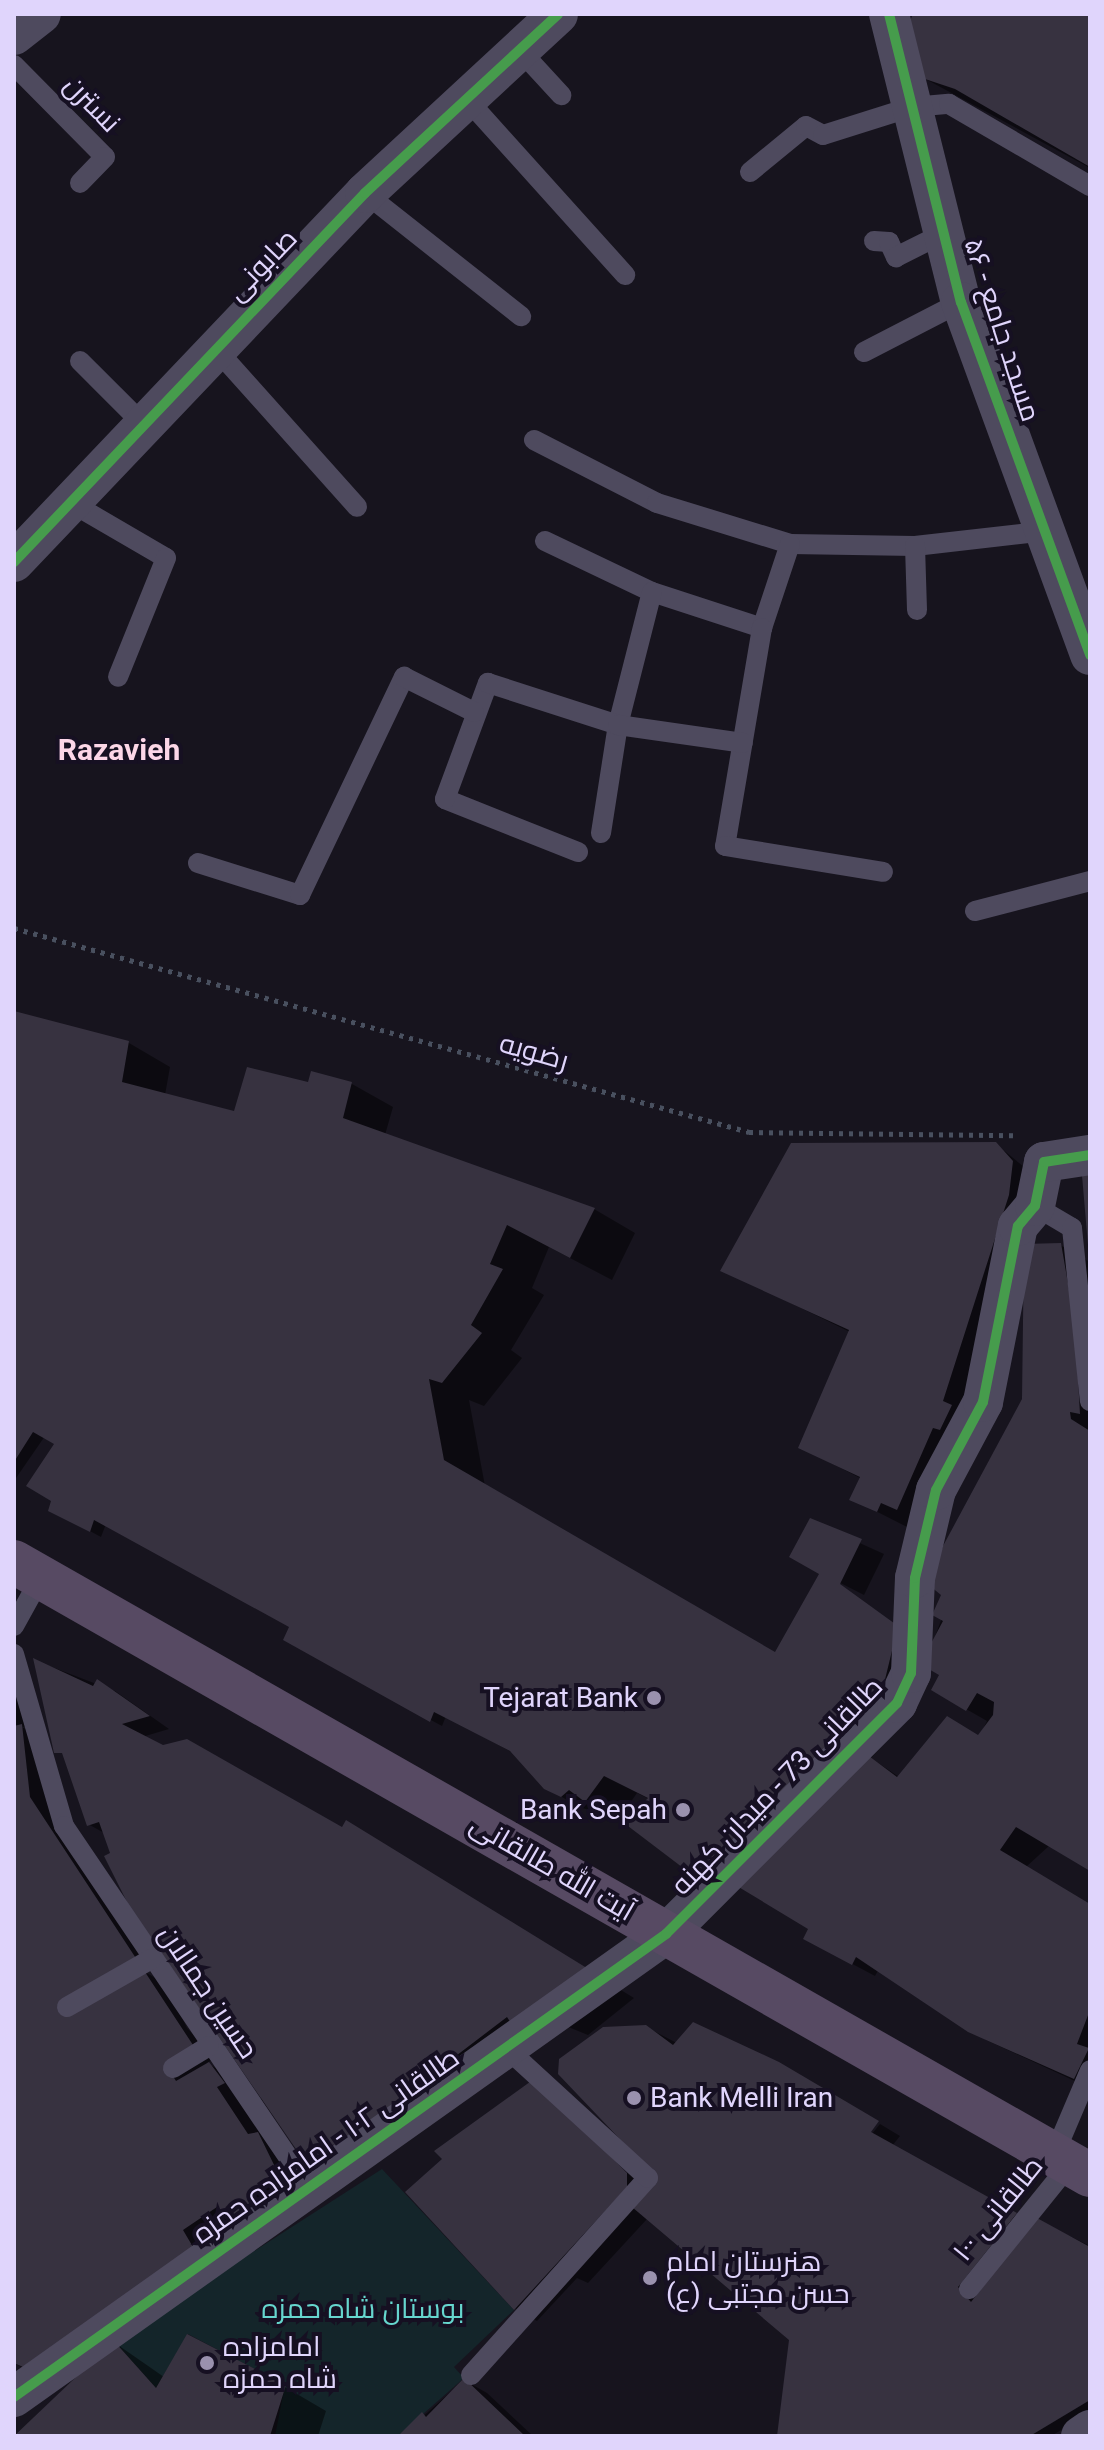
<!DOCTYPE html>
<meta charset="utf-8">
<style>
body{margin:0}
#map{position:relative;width:1104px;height:2450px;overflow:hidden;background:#17141e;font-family:Roboto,Cairo,sans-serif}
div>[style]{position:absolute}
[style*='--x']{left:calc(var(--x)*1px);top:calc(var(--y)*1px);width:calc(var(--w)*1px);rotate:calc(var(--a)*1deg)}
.green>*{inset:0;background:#14252a}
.shadow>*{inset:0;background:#0007}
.building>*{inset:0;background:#373240}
.path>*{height:5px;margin-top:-2.5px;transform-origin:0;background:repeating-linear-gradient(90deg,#49505f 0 4px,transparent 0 10px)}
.service>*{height:20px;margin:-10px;padding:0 10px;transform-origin:10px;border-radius:10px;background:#4e4a5e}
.minor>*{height:40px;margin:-20px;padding:0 20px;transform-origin:20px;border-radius:20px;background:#4e4a5e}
.primary>*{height:44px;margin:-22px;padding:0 22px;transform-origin:22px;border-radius:22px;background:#574a63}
.cycleway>*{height:10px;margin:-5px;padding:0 5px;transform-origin:5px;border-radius:5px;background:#469c4c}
.dots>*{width:22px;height:22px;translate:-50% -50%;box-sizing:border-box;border:4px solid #161022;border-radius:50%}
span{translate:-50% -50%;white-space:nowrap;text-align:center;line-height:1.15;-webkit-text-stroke:8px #161022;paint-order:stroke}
.street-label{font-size:28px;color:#e0d5fc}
.poi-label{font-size:28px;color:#e0d5fc}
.right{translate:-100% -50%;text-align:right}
.left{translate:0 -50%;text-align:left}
.park-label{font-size:28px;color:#66d6ce}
.neighbourhood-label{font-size:30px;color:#fcd6e8;font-weight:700}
.frame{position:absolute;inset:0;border:16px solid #e0d5fc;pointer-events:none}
</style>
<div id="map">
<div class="green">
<i style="clip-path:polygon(382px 2169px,514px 2310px,454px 2367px,464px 2378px,398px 2436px,275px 2436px,285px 2385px,188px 2334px,156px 2388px,114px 2341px)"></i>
</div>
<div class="shadow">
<i style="clip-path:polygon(915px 14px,1090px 14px,1090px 168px,920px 76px)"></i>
<i style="clip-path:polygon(evenodd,14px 1013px,129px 1043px,170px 1067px,165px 1095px,236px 1113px,309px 1084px,352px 1084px,393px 1107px,385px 1135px,594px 1209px,635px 1233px,612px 1280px,549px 1247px,532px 1288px,544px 1295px,511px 1350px,522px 1358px,484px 1406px,469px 1400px,485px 1486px,776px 1654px,931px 1647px,1024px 1400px,1060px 1245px,1090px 1262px,1090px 1869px,1050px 1845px,1026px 1867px,1090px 1906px,1090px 2088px,986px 2040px,879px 1969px,875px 1976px,828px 1951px,810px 1928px,649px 1799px,637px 1793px,619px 1819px,579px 1807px,545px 1787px,515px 1754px,446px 1716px,442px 1726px,403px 1705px,291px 1627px,106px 1524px,101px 1537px,62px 1516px,57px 1443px,45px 1436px,14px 1481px,14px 1013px,926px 1665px,942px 1675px,933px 1690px,987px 1721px,979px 1737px,899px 1777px,871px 1758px,915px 1711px,926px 1665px)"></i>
<i style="clip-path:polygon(996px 1144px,1035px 1176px,1001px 1307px,911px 1529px,852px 1499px,862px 1479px,800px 1447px,850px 1332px,723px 1270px)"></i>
<i style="clip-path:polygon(811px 1521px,884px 1554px,864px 1595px,815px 1570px)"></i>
<i style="clip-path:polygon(14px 1656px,40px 1725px,22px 1727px,33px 1733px,52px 1811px,155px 1966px,143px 1971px,166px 1984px,187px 2028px,215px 2058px,207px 2063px,232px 2077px,299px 2184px,115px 2343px,164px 2377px,285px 2387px,326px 2411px,318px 2436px,14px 2436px,94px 2361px,34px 2374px,14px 2363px)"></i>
<i style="clip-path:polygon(36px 1661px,115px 1691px,169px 1729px,142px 1737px,343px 1830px,347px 1823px,634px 1998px,588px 2035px,556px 2022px,310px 2167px,261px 2099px,263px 2090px,106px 1834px,88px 1824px)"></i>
<i style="clip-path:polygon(evenodd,646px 2027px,866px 2141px,880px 2124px,900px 2136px,892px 2146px,1033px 2225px,1037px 2220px,1090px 2246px,1090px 2413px,1051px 2436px,779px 2436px,791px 2339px,648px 2218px,588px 2283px,577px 2278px,537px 2321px,515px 2308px,534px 2082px,652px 2186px,646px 2027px,960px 2285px,978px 2296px,975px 2301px,960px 2285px)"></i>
<i style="clip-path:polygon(464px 2380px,487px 2393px,533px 2436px,401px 2436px)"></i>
</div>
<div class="building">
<i style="clip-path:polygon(913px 14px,1090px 14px,1090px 167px,955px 89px,919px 77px,906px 30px)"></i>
<i style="clip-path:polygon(14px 1011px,129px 1041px,122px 1082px,234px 1111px,247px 1067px,308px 1082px,311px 1071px,352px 1082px,343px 1118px,595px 1208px,570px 1258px,507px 1225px,490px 1264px,503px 1269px,471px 1325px,482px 1333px,442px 1383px,429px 1379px,444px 1460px,775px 1652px,819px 1574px,789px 1557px,810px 1518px,862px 1539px,840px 1584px,898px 1626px,882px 1692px,699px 1880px,624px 1823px,648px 1798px,604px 1776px,585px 1802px,569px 1790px,561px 1797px,544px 1789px,510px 1751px,434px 1712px,430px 1722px,283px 1640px,289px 1627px,94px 1520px,90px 1532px,48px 1511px,51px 1501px,26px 1486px,54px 1444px,33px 1432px,14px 1462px)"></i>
<i style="clip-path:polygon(996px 1142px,1013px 1161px,1009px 1195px,943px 1401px,952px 1405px,940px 1430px,933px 1428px,897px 1510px,881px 1503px,877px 1512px,849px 1500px,860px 1477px,798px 1448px,849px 1330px,720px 1271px,791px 1143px)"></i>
<i style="clip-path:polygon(1081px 1164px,1090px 1164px,1090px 1245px,1088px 1245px)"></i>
<i style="clip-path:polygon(1061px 1243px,1075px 1324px,1080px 1414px,1070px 1412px,1071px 1419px,1090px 1431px,1090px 1871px,1016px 1827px,1000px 1850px,1090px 1904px,1090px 2010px,1077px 2044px,1089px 2048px,1074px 2079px,968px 2032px,856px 1957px,852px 1965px,803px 1939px,808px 1929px,732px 1883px,861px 1750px,897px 1777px,947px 1716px,978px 1735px,993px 1715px,994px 1702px,977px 1693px,966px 1711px,931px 1690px,939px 1675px,920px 1664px,943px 1621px,932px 1615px,941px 1595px,930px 1586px,943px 1546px,1022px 1399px,1024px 1244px)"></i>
<i style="clip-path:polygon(33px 1658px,93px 1686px,97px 1679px,150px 1716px,122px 1724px,163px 1745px,187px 1739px,342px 1827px,346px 1820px,603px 1978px,512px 2025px,507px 2017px,309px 2168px,130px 1908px,104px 1856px,110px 1853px,99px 1822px,87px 1826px,62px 1753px,54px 1753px)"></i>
<i style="clip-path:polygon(22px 1724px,30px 1797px,193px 2045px,165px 2063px,176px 2081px,209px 2062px,225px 2083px,217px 2087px,248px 2134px,258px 2132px,277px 2171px,250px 2191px,255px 2204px,231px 2224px,217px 2207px,183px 2230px,193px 2247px,23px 2367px,14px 2363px,14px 1726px)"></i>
<i style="clip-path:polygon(693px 2022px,779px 2062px,879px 2121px,871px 2132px,1017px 2213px,958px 2287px,971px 2302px,1037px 2218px,1090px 2247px,1090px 2400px,1030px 2436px,777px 2436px,789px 2340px,632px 2207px,656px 2177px,558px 2074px,559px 2059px,603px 2027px,646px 2025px,673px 2045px)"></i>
<i style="clip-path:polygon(534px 2079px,627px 2173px,627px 2187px,514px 2310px,405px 2192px,442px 2159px,434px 2151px)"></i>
<i style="clip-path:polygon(187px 2334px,286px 2385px,270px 2436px,14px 2436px,114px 2341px,156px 2388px)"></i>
<i style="clip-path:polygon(464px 2378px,525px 2436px,398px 2436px,422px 2412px,426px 2417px)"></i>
</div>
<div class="path">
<i style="--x:14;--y:928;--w:763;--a:15.51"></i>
<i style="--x:749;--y:1132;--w:264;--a:0.7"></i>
</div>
<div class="service">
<i style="--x:516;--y:46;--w:67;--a:47.4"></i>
<i style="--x:14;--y:65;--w:129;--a:45.3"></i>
<i style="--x:105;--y:157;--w:36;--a:134"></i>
<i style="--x:464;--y:96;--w:241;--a:48"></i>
<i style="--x:750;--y:172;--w:72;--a:-39.4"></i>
<i style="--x:806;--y:126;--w:19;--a:28"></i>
<i style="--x:823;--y:135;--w:93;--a:-17.5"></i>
<i style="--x:912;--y:107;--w:37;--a:-5"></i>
<i style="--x:949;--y:104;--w:163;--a:30.2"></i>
<i style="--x:365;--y:193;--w:199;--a:38.3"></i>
<i style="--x:874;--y:241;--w:15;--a:4"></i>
<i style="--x:889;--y:242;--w:17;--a:65"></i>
<i style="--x:896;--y:257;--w:54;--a:-26.6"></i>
<i style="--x:215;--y:348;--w:213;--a:48.2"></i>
<i style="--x:864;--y:352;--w:109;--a:-27.3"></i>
<i style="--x:80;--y:361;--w:95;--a:45"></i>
<i style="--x:534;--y:440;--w:138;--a:27.1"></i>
<i style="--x:657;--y:503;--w:139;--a:17.1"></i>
<i style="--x:790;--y:544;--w:125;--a:0.9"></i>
<i style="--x:915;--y:546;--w:132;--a:-6.5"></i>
<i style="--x:75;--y:505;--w:105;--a:30.2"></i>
<i style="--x:166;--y:558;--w:128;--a:112"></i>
<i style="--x:545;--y:541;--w:119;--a:25.5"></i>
<i style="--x:652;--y:592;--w:116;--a:18.1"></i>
<i style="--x:790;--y:544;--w:89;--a:108.4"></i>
<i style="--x:762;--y:628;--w:221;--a:99.6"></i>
<i style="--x:725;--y:846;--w:160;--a:9.3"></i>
<i style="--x:915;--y:546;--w:64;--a:88.2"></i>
<i style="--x:601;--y:833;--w:109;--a:-81.1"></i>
<i style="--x:618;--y:725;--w:137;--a:-75.7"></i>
<i style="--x:578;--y:852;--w:143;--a:-158.3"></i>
<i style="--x:445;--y:799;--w:124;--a:-69.7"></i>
<i style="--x:488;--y:683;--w:137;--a:17.9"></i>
<i style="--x:618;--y:725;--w:126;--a:8.2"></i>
<i style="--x:198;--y:863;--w:107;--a:17.4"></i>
<i style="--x:300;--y:895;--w:242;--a:-64.5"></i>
<i style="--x:404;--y:677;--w:78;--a:26.6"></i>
<i style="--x:975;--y:911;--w:119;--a:-14.6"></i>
<i style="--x:1035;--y:1206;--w:43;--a:30.7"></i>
<i style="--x:1072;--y:1228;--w:174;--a:84.1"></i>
<i style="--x:14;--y:1626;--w:56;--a:-61.1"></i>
<i style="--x:14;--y:1654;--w:179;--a:73.8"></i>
<i style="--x:64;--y:1826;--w:437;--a:55.9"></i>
<i style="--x:67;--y:2007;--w:97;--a:-29.7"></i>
<i style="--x:173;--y:2068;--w:42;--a:-31.4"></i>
<i style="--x:1054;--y:2155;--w:92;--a:-67"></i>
<i style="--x:969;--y:2289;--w:161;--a:-51.1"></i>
<i style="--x:471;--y:2375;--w:265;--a:-48.1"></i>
<i style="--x:648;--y:2178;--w:193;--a:-137.5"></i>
</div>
<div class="minor">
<i style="--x:889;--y:14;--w:297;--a:76"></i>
<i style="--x:961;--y:302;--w:376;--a:69.9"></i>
<i style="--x:14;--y:35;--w:34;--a:-38"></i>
<i style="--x:14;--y:562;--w:509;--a:-46.43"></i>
<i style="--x:365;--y:193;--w:263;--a:-42.8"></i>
<i style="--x:14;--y:2397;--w:800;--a:-35.38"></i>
<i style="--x:666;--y:1934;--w:327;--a:-45"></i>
<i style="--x:897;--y:1703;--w:33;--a:-65"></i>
<i style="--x:911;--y:1673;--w:95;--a:-87.6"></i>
<i style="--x:915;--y:1578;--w:90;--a:-76.6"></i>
<i style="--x:936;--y:1490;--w:100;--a:-61.9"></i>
<i style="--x:983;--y:1402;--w:179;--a:-78.8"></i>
<i style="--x:1018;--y:1226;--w:26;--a:-50"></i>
<i style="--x:1035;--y:1206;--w:45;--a:-78.4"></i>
<i style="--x:1044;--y:1162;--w:47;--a:-8.7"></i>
<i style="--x:1081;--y:2436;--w:11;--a:-34"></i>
</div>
<div class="primary">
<i style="--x:14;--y:1562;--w:1238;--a:29.67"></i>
</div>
<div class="cycleway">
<i style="--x:889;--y:14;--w:297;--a:76"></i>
<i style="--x:961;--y:302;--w:376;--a:69.9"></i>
<i style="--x:14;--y:562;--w:509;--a:-46.43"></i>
<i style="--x:365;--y:193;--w:263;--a:-42.8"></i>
<i style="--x:14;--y:2397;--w:800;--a:-35.38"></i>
<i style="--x:666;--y:1934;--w:327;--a:-45"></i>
<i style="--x:897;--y:1703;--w:33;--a:-65"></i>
<i style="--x:911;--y:1673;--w:95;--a:-87.6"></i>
<i style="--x:915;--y:1578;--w:90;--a:-76.6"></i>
<i style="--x:936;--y:1490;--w:100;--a:-61.9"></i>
<i style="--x:983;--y:1402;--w:179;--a:-78.8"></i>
<i style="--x:1018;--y:1226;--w:26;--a:-50"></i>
<i style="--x:1035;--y:1206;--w:45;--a:-78.4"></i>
<i style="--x:1044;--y:1162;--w:47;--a:-8.7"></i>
</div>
<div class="dots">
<i style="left:654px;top:1698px;background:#9a91ae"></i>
<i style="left:683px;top:1810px;background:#9a91ae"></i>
<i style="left:634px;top:2098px;background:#9a91ae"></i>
<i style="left:650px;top:2278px;background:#9a91ae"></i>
<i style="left:207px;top:2363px;background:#9a91ae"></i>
</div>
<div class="street-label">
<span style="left:92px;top:104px;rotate:46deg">نسترن</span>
<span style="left:262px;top:265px;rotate:-46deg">صابونی</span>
<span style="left:1002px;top:330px;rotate:72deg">۵۶ - مسجد جامع</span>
<span style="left:534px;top:1052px;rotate:16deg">رضویه</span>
<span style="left:777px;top:1786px;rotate:-46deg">طالقانی 73 - میدان کهنه</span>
<span style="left:552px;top:1868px;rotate:30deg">آیت الله طالقانی</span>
<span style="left:208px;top:1992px;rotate:56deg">حسین جمالان</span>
<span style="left:326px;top:2146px;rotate:-35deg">طالقانی ۱۰۲ - امامزاده حمزه</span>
<span style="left:998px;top:2209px;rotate:-51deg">طالقانی ۱۰۰</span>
</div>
<div class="poi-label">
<span class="right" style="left:638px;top:1698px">Tejarat Bank</span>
<span class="right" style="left:667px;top:1810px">Bank Sepah</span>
<span class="left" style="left:650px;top:2098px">Bank Melli Iran</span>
<span class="left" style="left:666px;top:2278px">هنرستان امام<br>حسن مجتبی (ع)</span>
<span class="left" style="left:223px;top:2363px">امامزاده<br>شاه حمزه</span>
</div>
<div class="park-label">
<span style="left:363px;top:2309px">بوستان شاه حمزه</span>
</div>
<div class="neighbourhood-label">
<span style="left:119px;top:750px">Razavieh</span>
</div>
<div class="frame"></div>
</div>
